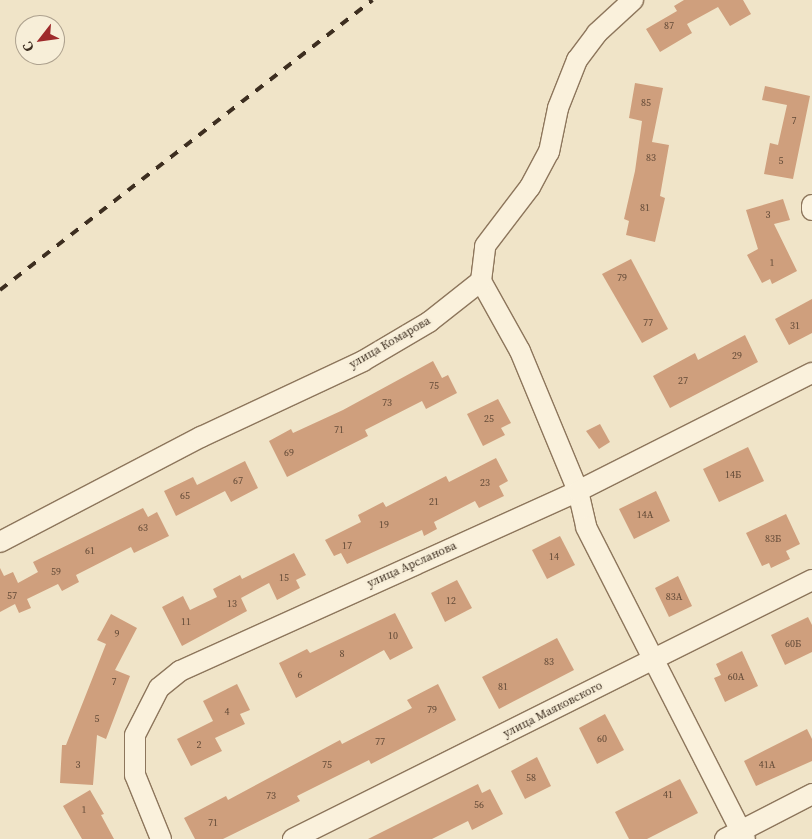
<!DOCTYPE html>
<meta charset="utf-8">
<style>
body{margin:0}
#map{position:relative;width:812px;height:839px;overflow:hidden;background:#f0e4c8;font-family:"Source Serif 4",serif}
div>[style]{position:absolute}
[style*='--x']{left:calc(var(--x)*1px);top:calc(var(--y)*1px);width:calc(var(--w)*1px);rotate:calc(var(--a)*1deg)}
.building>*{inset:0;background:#cf9f7d}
.roads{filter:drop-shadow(1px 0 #8d765c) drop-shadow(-1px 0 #8d765c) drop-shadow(0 1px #8d765c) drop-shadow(0 -1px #8d765c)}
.street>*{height:20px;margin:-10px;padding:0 10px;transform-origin:10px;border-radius:10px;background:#faf1dc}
.rail>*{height:4px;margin-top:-2px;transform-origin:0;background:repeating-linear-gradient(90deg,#3d2e20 0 9px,transparent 0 18px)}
span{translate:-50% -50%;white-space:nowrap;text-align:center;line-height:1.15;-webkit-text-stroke:4.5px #f7eed8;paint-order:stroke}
.number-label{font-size:10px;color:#624a37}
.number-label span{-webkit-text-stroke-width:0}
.street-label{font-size:12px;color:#3d2e20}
.north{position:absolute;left:15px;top:15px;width:50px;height:50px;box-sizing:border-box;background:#f7eed8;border:1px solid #ada18e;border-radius:50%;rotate:240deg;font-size:14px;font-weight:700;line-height:20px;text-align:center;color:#3d2e20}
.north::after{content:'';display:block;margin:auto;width:18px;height:22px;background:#9e2a2b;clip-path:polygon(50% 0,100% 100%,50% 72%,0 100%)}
</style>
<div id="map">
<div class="building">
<i style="clip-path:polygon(684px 0,743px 0,751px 14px,730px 26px,718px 7px,687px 24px,692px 33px,660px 52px,646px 29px,677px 11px,674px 6px)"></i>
<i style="clip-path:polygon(635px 83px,663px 88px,652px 142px,669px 145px,660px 196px,665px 198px,655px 242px,626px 235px,629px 221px,624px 219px,635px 171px,642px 121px,629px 118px)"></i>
<i style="clip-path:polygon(765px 86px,810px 96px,793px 179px,764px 174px,770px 143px,778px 145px,787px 105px,762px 100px)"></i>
<i style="clip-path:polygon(783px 199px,790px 220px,774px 224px,797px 271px,772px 284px,770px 279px,762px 283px,747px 255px,758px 249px,746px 210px)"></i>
<i style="clip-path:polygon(631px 259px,668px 329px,642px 343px,602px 274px)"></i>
<i style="clip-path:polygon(812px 299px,812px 333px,789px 345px,775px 319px)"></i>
<i style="clip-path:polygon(745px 335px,758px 362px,670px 408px,653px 376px,695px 353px,698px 360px)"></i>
<i style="clip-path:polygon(433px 361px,442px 378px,448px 375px,457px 393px,426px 409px,422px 401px,365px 430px,368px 436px,287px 477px,269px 441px,291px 429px,293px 433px,343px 410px)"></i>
<i style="clip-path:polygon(498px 399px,511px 423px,501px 428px,505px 435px,483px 446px,467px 414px)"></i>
<i style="clip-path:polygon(600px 424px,610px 442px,599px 449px,586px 431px)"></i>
<i style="clip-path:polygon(748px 447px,764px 481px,719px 502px,703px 469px)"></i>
<i style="clip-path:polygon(496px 458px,508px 481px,499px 486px,504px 496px,479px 508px,475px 501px,434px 522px,437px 529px,424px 536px,422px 530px,347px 564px,341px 553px,334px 556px,325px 540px,361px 522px,358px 515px,383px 502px,386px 507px,446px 476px,449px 482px)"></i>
<i style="clip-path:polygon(245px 461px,258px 488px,231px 502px,225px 491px,176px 516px,164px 491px,193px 477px,197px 485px)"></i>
<i style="clip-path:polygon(656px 491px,670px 521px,634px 539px,619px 509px)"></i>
<i style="clip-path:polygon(143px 508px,148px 517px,157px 512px,169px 536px,134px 553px,131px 547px,76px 575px,79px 582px,62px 591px,58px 584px,27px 599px,31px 608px,19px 613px,15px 604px,0 612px,0 568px,4px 576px,13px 572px,18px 583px,38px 572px,33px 562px)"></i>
<i style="clip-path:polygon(786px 514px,800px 544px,786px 551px,790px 559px,771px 568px,769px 563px,762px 566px,746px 533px)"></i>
<i style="clip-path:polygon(560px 536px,575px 565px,547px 579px,532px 550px)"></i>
<i style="clip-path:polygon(294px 553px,306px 575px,296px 580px,300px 588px,277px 600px,269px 583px,241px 598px,247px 611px,182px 646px,162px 607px,183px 596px,190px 610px,217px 597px,213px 589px,240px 575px,242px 579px)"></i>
<i style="clip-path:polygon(678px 576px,692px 606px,669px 617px,655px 588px)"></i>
<i style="clip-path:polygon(457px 580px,472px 608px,445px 622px,431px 593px)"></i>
<i style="clip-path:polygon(395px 613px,413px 648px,390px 660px,384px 650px,296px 698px,279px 663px,307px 649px,310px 653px)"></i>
<i style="clip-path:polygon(111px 614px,137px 628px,115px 670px,130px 676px,106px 739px,97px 735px,93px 785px,60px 783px,62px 745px,66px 745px,106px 644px,97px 640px)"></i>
<i style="clip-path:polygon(808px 617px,812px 625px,812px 652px,785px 665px,771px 635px)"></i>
<i style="clip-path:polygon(557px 638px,574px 670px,499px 709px,482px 677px)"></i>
<i style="clip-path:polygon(742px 651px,758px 686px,725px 702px,714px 678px,721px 675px,716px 664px)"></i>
<i style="clip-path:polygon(237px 684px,250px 710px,240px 714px,245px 724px,215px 738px,222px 751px,191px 766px,177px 739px,213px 721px,203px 701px)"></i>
<i style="clip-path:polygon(438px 684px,456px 720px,371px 764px,369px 760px,297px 796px,300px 801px,223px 839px,195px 839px,184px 818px,226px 796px,228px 800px,340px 740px,342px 744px,412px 708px,407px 700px)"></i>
<i style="clip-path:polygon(605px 714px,624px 750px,597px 764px,579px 728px)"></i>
<i style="clip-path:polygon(807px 729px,812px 739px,812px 761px,756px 786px,744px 761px)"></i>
<i style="clip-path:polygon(537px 757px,551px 786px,525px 799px,511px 771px)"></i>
<i style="clip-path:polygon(680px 779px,698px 813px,647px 839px,629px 839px,615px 812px)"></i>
<i style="clip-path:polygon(478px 784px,482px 793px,490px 789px,503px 814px,472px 830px,468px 821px,432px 839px,368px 839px)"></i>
<i style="clip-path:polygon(90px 790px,104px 814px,101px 815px,114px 839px,82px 839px,63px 806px)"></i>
</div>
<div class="roads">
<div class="street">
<i style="--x:812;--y:205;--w:5;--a:90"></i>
<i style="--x:481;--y:281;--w:80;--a:60.9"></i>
<i style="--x:520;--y:351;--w:152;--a:67.5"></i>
<i style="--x:578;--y:491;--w:37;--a:77"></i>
<i style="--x:586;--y:527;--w:350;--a:63"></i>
<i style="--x:0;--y:542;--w:227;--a:-27.6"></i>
<i style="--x:201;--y:437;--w:179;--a:-25.1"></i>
<i style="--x:363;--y:361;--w:77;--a:-30.6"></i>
<i style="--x:429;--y:322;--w:66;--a:-38.3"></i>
<i style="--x:481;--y:281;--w:35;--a:-83"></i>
<i style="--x:485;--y:246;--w:74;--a:-52.7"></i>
<i style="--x:530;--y:187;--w:40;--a:-62"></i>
<i style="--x:549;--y:152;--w:45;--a:-78.4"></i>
<i style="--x:558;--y:108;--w:52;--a:-68.4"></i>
<i style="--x:577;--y:60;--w:34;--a:-53"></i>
<i style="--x:597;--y:33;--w:49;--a:-42.5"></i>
<i style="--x:161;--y:839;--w:69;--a:-112.1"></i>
<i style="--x:135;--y:775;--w:40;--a:-90"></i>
<i style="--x:135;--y:735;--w:53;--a:-62.9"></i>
<i style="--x:159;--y:688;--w:27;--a:-39"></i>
<i style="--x:180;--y:671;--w:437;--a:-24.3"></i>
<i style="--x:578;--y:491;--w:262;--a:-26.8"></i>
<i style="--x:293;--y:839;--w:580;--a:-26.52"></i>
<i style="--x:725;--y:839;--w:98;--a:-27.3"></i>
</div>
</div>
<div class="rail">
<i style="--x:0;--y:290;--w:472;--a:-37.9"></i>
</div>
<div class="number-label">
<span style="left:669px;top:26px">87</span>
<span style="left:646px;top:103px">85</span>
<span style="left:794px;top:121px">7</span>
<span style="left:651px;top:158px">83</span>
<span style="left:781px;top:161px">5</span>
<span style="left:645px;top:208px">81</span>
<span style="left:768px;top:215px">3</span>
<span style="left:772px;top:263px">1</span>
<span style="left:622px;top:278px">79</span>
<span style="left:648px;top:323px">77</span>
<span style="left:795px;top:326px">31</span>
<span style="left:737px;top:356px">29</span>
<span style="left:683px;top:381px">27</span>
<span style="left:434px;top:386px">75</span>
<span style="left:387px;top:403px">73</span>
<span style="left:489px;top:419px">25</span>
<span style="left:339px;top:430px">71</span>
<span style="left:289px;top:453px">69</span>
<span style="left:733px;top:475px">14Б</span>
<span style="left:238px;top:481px">67</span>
<span style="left:485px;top:483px">23</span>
<span style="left:185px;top:496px">65</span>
<span style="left:434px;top:502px">21</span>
<span style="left:645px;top:515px">14А</span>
<span style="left:384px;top:525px">19</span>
<span style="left:143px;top:528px">63</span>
<span style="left:773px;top:539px">83Б</span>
<span style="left:347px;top:546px">17</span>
<span style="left:90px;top:551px">61</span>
<span style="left:554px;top:557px">14</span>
<span style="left:56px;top:572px">59</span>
<span style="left:284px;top:578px">15</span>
<span style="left:12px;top:596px">57</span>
<span style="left:674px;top:597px">83А</span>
<span style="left:451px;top:601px">12</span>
<span style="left:232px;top:604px">13</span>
<span style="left:186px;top:622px">11</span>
<span style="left:117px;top:634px">9</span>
<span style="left:393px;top:636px">10</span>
<span style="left:793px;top:644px">60Б</span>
<span style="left:342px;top:654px">8</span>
<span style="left:549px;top:662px">83</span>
<span style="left:300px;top:675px">6</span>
<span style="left:736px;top:677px">60А</span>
<span style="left:114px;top:682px">7</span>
<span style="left:503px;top:687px">81</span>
<span style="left:432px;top:710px">79</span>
<span style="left:227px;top:712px">4</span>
<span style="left:97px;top:719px">5</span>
<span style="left:602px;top:739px">60</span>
<span style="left:380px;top:742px">77</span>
<span style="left:199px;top:745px">2</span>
<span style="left:78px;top:765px">3</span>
<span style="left:327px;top:765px">75</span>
<span style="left:767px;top:765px">41А</span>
<span style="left:531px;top:778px">58</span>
<span style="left:668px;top:795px">41</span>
<span style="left:271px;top:796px">73</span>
<span style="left:479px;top:805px">56</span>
<span style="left:84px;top:810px">1</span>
<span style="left:213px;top:823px">71</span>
</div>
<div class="street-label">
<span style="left:390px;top:343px;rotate:-30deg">улица Комарова</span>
<span style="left:412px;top:565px;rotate:-24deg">улица Арсланова</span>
<span style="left:553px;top:710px;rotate:-27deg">улица Маяковского</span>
</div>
<div class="north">С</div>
</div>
